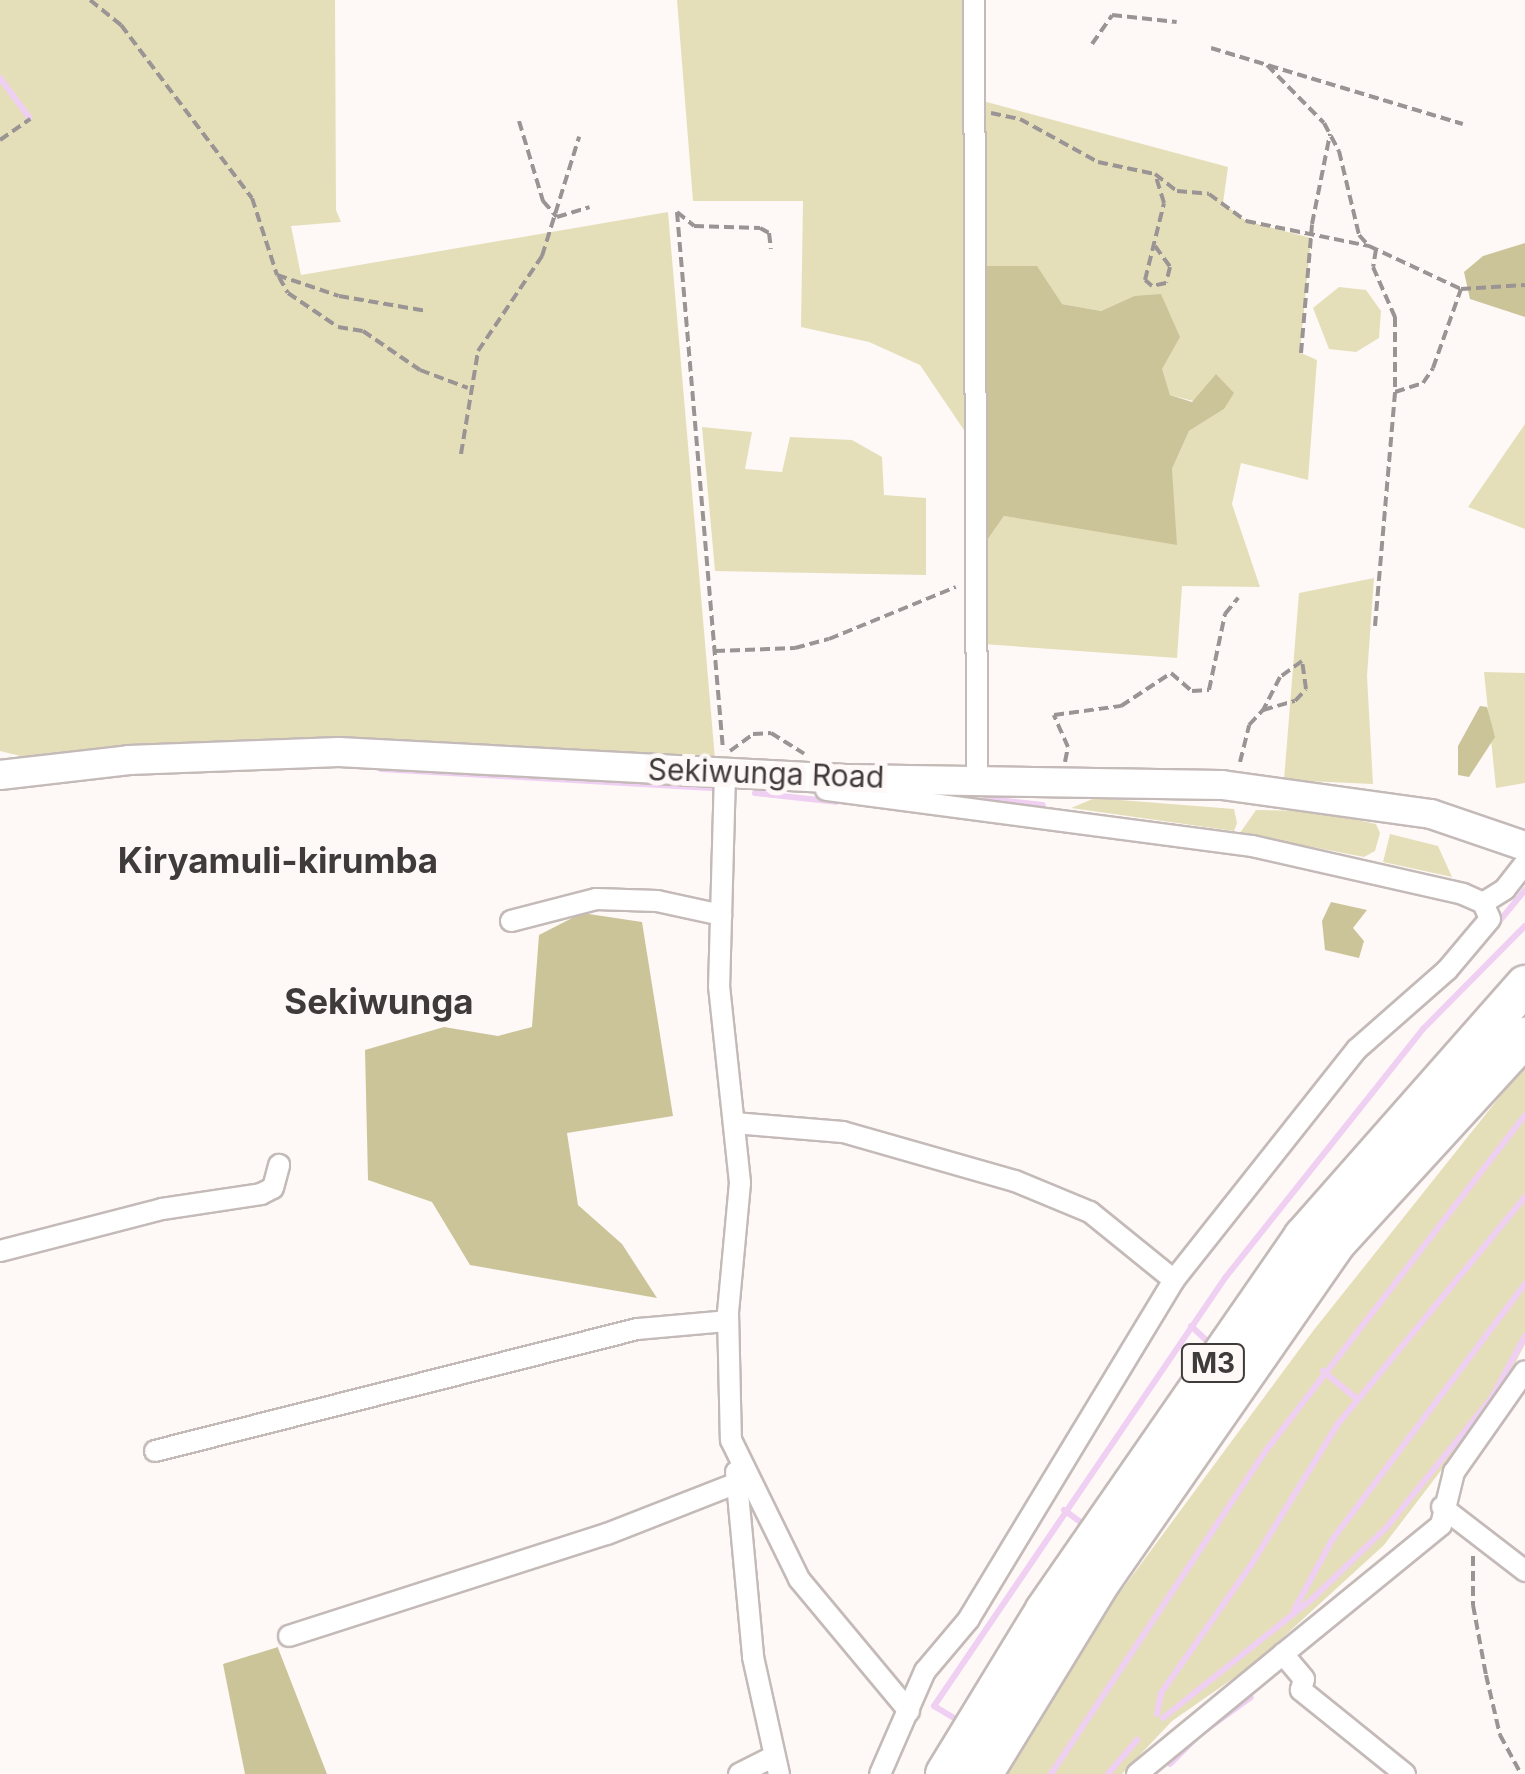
<!DOCTYPE html>
<style>
body{margin:0}
#map{position:relative;width:1525px;height:1774px;overflow:hidden;background:#fef8f7;font-family:Inter,sans-serif}
div>[style]{position:absolute}
[style*='--x']{left:calc(var(--x)*1px);top:calc(var(--y)*1px);width:calc(var(--w)*1px);rotate:calc(var(--a)*1deg)}
.green>*{inset:0;background:#e5dfb9}
.forest>*{inset:0;background:#ccc499}
.stream>*{height:6px;margin:-3px;padding:0 3px;transform-origin:3px;border-radius:3px;background:#efcff2}
.path>*{height:4px;margin-top:-2px;transform-origin:0;background:repeating-linear-gradient(90deg,#9a9594 0 10px,transparent 0 15px)}
.roads{filter:drop-shadow(2px 0 #c4bab8) drop-shadow(-2px 0 #c4bab8) drop-shadow(0 2px #c4bab8) drop-shadow(0 -2px #c4bab8)}
.minor>*{height:20px;margin:-10px;padding:0 10px;transform-origin:10px;border-radius:10px;background:#fff}
.secondary>*{height:28px;margin:-14px;padding:0 14px;transform-origin:14px;border-radius:14px;background:#fff}
.motorway>*{height:38px;margin:-19px;padding:0 19px;transform-origin:19px;border-radius:19px;background:#fff}
span{translate:-50% -50%;white-space:nowrap;text-align:center;line-height:1.15;-webkit-text-stroke:10px #fef8f7;paint-order:stroke}
.shield-label span{padding:2px 8px;background:#fef8f7;border:2px solid;border-radius:8px;-webkit-text-stroke-width:0}
.shield-label{font-size:28px;color:#3f3b3a;font-weight:700}
.street-label{font-size:30px;color:#3f3b3a}
.quarter-label{font-size:35px;color:#3f3b3a;font-weight:700}
</style>
<div id="map">
<div class="green">
<i style="clip-path:polygon(0 0,335px 0,336px 210px,341px 222px,291px 226px,301px 275px,668px 212px,715px 759px,436px 741px,111px 746px,33px 759px,0 751px)"></i>
<i style="clip-path:polygon(677px 0,963px 0,966px 433px,920px 365px,869px 342px,801px 327px,803px 201px,693px 201px)"></i>
<i style="clip-path:polygon(983px 101px,1228px 167px,1223px 203px,1246px 221px,1311px 238px,1301px 341px,1301px 353px,1317px 360px,1308px 480px,1241px 463px,1232px 504px,1260px 587px,1182px 586px,1177px 658px,983px 644px,981px 549px,1004px 516px,1051px 523px,1172px 469px,1189px 431px,1224px 409px,1170px 395px,1134px 296px,1101px 311px,1062px 304px,981px 266px)"></i>
<i style="clip-path:polygon(1339px 287px,1366px 290px,1381px 311px,1379px 338px,1356px 352px,1329px 349px,1313px 308px)"></i>
<i style="clip-path:polygon(1525px 424px,1525px 529px,1468px 507px)"></i>
<i style="clip-path:polygon(702px 427px,752px 432px,745px 469px,782px 472px,790px 437px,852px 440px,882px 457px,884px 495px,926px 498px,926px 575px,715px 571px)"></i>
<i style="clip-path:polygon(1374px 578px,1367px 676px,1373px 784px,1284px 780px,1299px 593px)"></i>
<i style="clip-path:polygon(1484px 672px,1525px 673px,1525px 783px,1496px 788px)"></i>
<i style="clip-path:polygon(1095px 798px,1234px 809px,1237px 823px,1234px 831px,1071px 808px)"></i>
<i style="clip-path:polygon(1256px 810px,1314px 811px,1376px 824px,1380px 833px,1375px 851px,1364px 857px,1240px 833px)"></i>
<i style="clip-path:polygon(1390px 834px,1438px 846px,1452px 877px,1383px 862px)"></i>
<i style="clip-path:polygon(1525px 1065px,1525px 1344px,1498px 1396px,1384px 1545px,1254px 1664px,1172px 1721px,1122px 1774px,995px 1774px,1067px 1664px,1313px 1331px)"></i>
</div>
<div class="forest">
<i style="clip-path:polygon(1525px 243px,1525px 317px,1470px 299px,1464px 272px,1483px 256px)"></i>
<i style="clip-path:polygon(981px 266px,1037px 266px,1062px 304px,1101px 311px,1134px 296px,1161px 294px,1180px 337px,1162px 369px,1170px 395px,1192px 402px,1216px 374px,1234px 393px,1224px 409px,1189px 431px,1172px 469px,1177px 545px,1004px 516px,981px 549px)"></i>
<i style="clip-path:polygon(1480px 706px,1487px 707px,1495px 737px,1469px 777px,1458px 775px,1458px 746px)"></i>
<i style="clip-path:polygon(1331px 902px,1367px 910px,1353px 928px,1364px 941px,1359px 958px,1325px 950px,1322px 921px)"></i>
<i style="clip-path:polygon(582px 913px,642px 922px,673px 1116px,567px 1133px,578px 1205px,622px 1244px,657px 1298px,470px 1265px,432px 1202px,368px 1180px,365px 1050px,444px 1027px,498px 1036px,532px 1027px,539px 935px)"></i>
<i style="clip-path:polygon(278px 1647px,278px 1648px,327px 1774px,245px 1774px,223px 1664px)"></i>
</div>
<div class="stream">
<i style="--x:0;--y:78;--w:49;--a:53.4"></i>
<i style="--x:381;--y:769;--w:335;--a:3.3"></i>
<i style="--x:755;--y:793;--w:81;--a:6.3"></i>
<i style="--x:987;--y:799;--w:56;--a:6.1"></i>
<i style="--x:1497;--y:924;--w:44;--a:-50.5"></i>
<i style="--x:1191;--y:1326;--w:22;--a:43"></i>
<i style="--x:1323;--y:1371;--w:45;--a:39.6"></i>
<i style="--x:1064;--y:1510;--w:24;--a:36"></i>
<i style="--x:1294;--y:1610;--w:80;--a:-61.5"></i>
<i style="--x:1332;--y:1540;--w:321;--a:-53"></i>
<i style="--x:1157;--y:1714;--w:21;--a:-79"></i>
<i style="--x:1161;--y:1693;--w:156;--a:-54.9"></i>
<i style="--x:1251;--y:1565;--w:164;--a:-58.4"></i>
<i style="--x:1337;--y:1425;--w:296;--a:-50.5"></i>
<i style="--x:954;--y:1718;--w:23;--a:-149"></i>
<i style="--x:934;--y:1706;--w:518;--a:-55.79"></i>
<i style="--x:1225;--y:1278;--w:318;--a:-51.5"></i>
<i style="--x:1423;--y:1029;--w:145;--a:-45.3"></i>
<i style="--x:1163;--y:1718;--w:191;--a:-38.6"></i>
<i style="--x:1312;--y:1599;--w:103;--a:-43.8"></i>
<i style="--x:1386;--y:1528;--w:166;--a:-50.9"></i>
<i style="--x:1491;--y:1399;--w:72;--a:-61.6"></i>
<i style="--x:1211;--y:1726;--w:49;--a:-35.9"></i>
<i style="--x:1170;--y:1764;--w:44;--a:-45"></i>
<i style="--x:1051;--y:1774;--w:390;--a:-56.4"></i>
<i style="--x:1267;--y:1449;--w:422;--a:-52.3"></i>
<i style="--x:1108;--y:1774;--w:45;--a:-49.5"></i>
</div>
<div class="path">
<i style="--x:90;--y:0;--w:40;--a:39"></i>
<i style="--x:121;--y:25;--w:217;--a:52.9"></i>
<i style="--x:252;--y:198;--w:81;--a:72"></i>
<i style="--x:277;--y:275;--w:65;--a:18.7"></i>
<i style="--x:339;--y:296;--w:89;--a:9.7"></i>
<i style="--x:1092;--y:44;--w:35;--a:-55"></i>
<i style="--x:1112;--y:15;--w:65;--a:6.1"></i>
<i style="--x:1211;--y:48;--w:263;--a:16.8"></i>
<i style="--x:1267;--y:65;--w:81;--a:45.5"></i>
<i style="--x:1324;--y:123;--w:32;--a:62"></i>
<i style="--x:1339;--y:151;--w:86;--a:76.6"></i>
<i style="--x:1359;--y:235;--w:15;--a:48"></i>
<i style="--x:1369;--y:246;--w:102;--a:25.1"></i>
<i style="--x:991;--y:113;--w:30;--a:12"></i>
<i style="--x:1020;--y:119;--w:89;--a:28.9"></i>
<i style="--x:1098;--y:162;--w:58;--a:11.9"></i>
<i style="--x:1155;--y:174;--w:28;--a:38"></i>
<i style="--x:1177;--y:191;--w:32;--a:5"></i>
<i style="--x:1209;--y:194;--w:46;--a:36.1"></i>
<i style="--x:1246;--y:221;--w:126;--a:11.5"></i>
<i style="--x:519;--y:121;--w:84;--a:73.3"></i>
<i style="--x:543;--y:201;--w:21;--a:49"></i>
<i style="--x:557;--y:217;--w:34;--a:-17"></i>
<i style="--x:0;--y:140;--w:37;--a:-35"></i>
<i style="--x:677;--y:212;--w:540;--a:85.11"></i>
<i style="--x:677;--y:212;--w:22;--a:39"></i>
<i style="--x:694;--y:226;--w:66;--a:1.7"></i>
<i style="--x:760;--y:228;--w:10;--a:29"></i>
<i style="--x:769;--y:233;--w:16;--a:83"></i>
<i style="--x:1155;--y:246;--w:26;--a:54"></i>
<i style="--x:1170;--y:267;--w:16;--a:104"></i>
<i style="--x:1166;--y:283;--w:14;--a:168"></i>
<i style="--x:1152;--y:286;--w:9;--a:-139"></i>
<i style="--x:1145;--y:280;--w:79;--a:-76.1"></i>
<i style="--x:1164;--y:203;--w:30;--a:-107"></i>
<i style="--x:1376;--y:249;--w:18;--a:99"></i>
<i style="--x:1373;--y:267;--w:55;--a:66.3"></i>
<i style="--x:1395;--y:317;--w:75;--a:90"></i>
<i style="--x:279;--y:277;--w:18;--a:61"></i>
<i style="--x:288;--y:293;--w:60;--a:34.2"></i>
<i style="--x:338;--y:327;--w:25;--a:9"></i>
<i style="--x:363;--y:331;--w:69;--a:34.4"></i>
<i style="--x:420;--y:370;--w:51;--a:20.6"></i>
<i style="--x:1301;--y:353;--w:129;--a:-85.1"></i>
<i style="--x:1312;--y:224;--w:92;--a:-78.7"></i>
<i style="--x:461;--y:454;--w:104;--a:-80.6"></i>
<i style="--x:478;--y:351;--w:115;--a:-56"></i>
<i style="--x:542;--y:256;--w:125;--a:-72.7"></i>
<i style="--x:1375;--y:626;--w:235;--a:-85.1"></i>
<i style="--x:1395;--y:392;--w:29;--a:-18"></i>
<i style="--x:1423;--y:383;--w:18;--a:-56"></i>
<i style="--x:1433;--y:368;--w:84;--a:-70.5"></i>
<i style="--x:1461;--y:289;--w:64;--a:-3.6"></i>
<i style="--x:715;--y:651;--w:80;--a:-2.1"></i>
<i style="--x:795;--y:648;--w:35;--a:-15"></i>
<i style="--x:829;--y:639;--w:137;--a:-22.3"></i>
<i style="--x:730;--y:751;--w:29;--a:-36"></i>
<i style="--x:753;--y:734;--w:18;--a:-3"></i>
<i style="--x:771;--y:733;--w:39;--a:32"></i>
<i style="--x:1065;--y:762;--w:15;--a:-79"></i>
<i style="--x:1068;--y:747;--w:35;--a:-114"></i>
<i style="--x:1054;--y:715;--w:68;--a:-7.7"></i>
<i style="--x:1121;--y:706;--w:60;--a:-33.4"></i>
<i style="--x:1171;--y:673;--w:28;--a:41"></i>
<i style="--x:1192;--y:691;--w:17;--a:-3"></i>
<i style="--x:1209;--y:690;--w:78;--a:-78.1"></i>
<i style="--x:1225;--y:614;--w:21;--a:-51"></i>
<i style="--x:1240;--y:762;--w:38;--a:-76"></i>
<i style="--x:1249;--y:725;--w:21;--a:-47"></i>
<i style="--x:1263;--y:710;--w:33;--a:-16"></i>
<i style="--x:1295;--y:701;--w:16;--a:-47"></i>
<i style="--x:1306;--y:689;--w:28;--a:-98"></i>
<i style="--x:1302;--y:661;--w:27;--a:144"></i>
<i style="--x:1280;--y:677;--w:37;--a:117"></i>
<i style="--x:1473;--y:1556;--w:49;--a:90"></i>
<i style="--x:1473;--y:1605;--w:71;--a:79.5"></i>
<i style="--x:1486;--y:1675;--w:62;--a:76.9"></i>
<i style="--x:1500;--y:1735;--w:44;--a:61.7"></i>
</div>
<div class="roads">
<div class="minor">
<i style="--x:974;--y:0;--w:780;--a:89.78"></i>
<i style="--x:738;--y:776;--w:13;--a:-171"></i>
<i style="--x:725;--y:774;--w:212;--a:91.6"></i>
<i style="--x:719;--y:986;--w:198;--a:83.9"></i>
<i style="--x:740;--y:1183;--w:130;--a:95.3"></i>
<i style="--x:728;--y:1312;--w:128;--a:88.7"></i>
<i style="--x:731;--y:1440;--w:155;--a:63.9"></i>
<i style="--x:799;--y:1579;--w:172;--a:50.2"></i>
<i style="--x:826;--y:790;--w:430;--a:7.5"></i>
<i style="--x:1252;--y:846;--w:216;--a:12.8"></i>
<i style="--x:1463;--y:894;--w:22;--a:24"></i>
<i style="--x:1483;--y:903;--w:17;--a:66"></i>
<i style="--x:1490;--y:919;--w:67;--a:130.1"></i>
<i style="--x:1447;--y:970;--w:120;--a:138.7"></i>
<i style="--x:1357;--y:1049;--w:295;--a:128.4"></i>
<i style="--x:1174;--y:1280;--w:396;--a:121.2"></i>
<i style="--x:969;--y:1619;--w:68;--a:130.2"></i>
<i style="--x:925;--y:1671;--w:112;--a:113.6"></i>
<i style="--x:1483;--y:903;--w:26;--a:-32"></i>
<i style="--x:1505;--y:889;--w:33;--a:-52"></i>
<i style="--x:511;--y:921;--w:88;--a:-14.5"></i>
<i style="--x:596;--y:899;--w:61;--a:1.9"></i>
<i style="--x:657;--y:901;--w:66;--a:12.3"></i>
<i style="--x:734;--y:1123;--w:109;--a:4.7"></i>
<i style="--x:843;--y:1132;--w:179;--a:15.9"></i>
<i style="--x:1015;--y:1181;--w:81;--a:22.5"></i>
<i style="--x:1090;--y:1212;--w:108;--a:39"></i>
<i style="--x:0;--y:1251;--w:167;--a:-14.5"></i>
<i style="--x:162;--y:1209;--w:100;--a:-8.6"></i>
<i style="--x:261;--y:1194;--w:13;--a:-27"></i>
<i style="--x:273;--y:1188;--w:24;--a:-75"></i>
<i style="--x:155;--y:1451;--w:498;--a:-14.2"></i>
<i style="--x:638;--y:1329;--w:90;--a:-5.1"></i>
<i style="--x:736;--y:1472;--w:186;--a:84.7"></i>
<i style="--x:753;--y:1657;--w:120;--a:77.5"></i>
<i style="--x:1442;--y:1507;--w:105;--a:37.6"></i>
<i style="--x:289;--y:1636;--w:334;--a:-17.8"></i>
<i style="--x:607;--y:1534;--w:140;--a:-21.4"></i>
<i style="--x:739;--y:1774;--w:39;--a:-27"></i>
<i style="--x:1137;--y:1774;--w:189;--a:-39.4"></i>
<i style="--x:1405;--y:1774;--w:134;--a:-141.1"></i>
<i style="--x:1301;--y:1690;--w:11;--a:-75"></i>
<i style="--x:1304;--y:1679;--w:33;--a:-130"></i>
<i style="--x:1283;--y:1654;--w:204;--a:-39.2"></i>
<i style="--x:1441;--y:1525;--w:55;--a:-76.2"></i>
<i style="--x:1454;--y:1472;--w:123;--a:-54.9"></i>
</div>
<div class="secondary">
<i style="--x:0;--y:775;--w:130;--a:-6.6"></i>
<i style="--x:129;--y:760;--w:210;--a:-2.2"></i>
<i style="--x:339;--y:752;--w:507;--a:3.05"></i>
<i style="--x:845;--y:779;--w:377;--a:0.9"></i>
<i style="--x:1222;--y:785;--w:211;--a:7.9"></i>
<i style="--x:1431;--y:814;--w:99;--a:18.8"></i>
</div>
<div class="motorway">
<i style="--x:945;--y:1774;--w:192;--a:-58.6"></i>
<i style="--x:1045;--y:1610;--w:454;--a:-55.3"></i>
<i style="--x:1303;--y:1237;--w:336;--a:-48.6"></i>
<i style="--x:983;--y:1774;--w:228;--a:-58.5"></i>
<i style="--x:1102;--y:1580;--w:413;--a:-55.2"></i>
<i style="--x:1338;--y:1241;--w:277;--a:-47.5"></i>
</div>
</div>
<div class="shield-label">
<span style="left:1213px;top:1363px">M3</span>
</div>
<div class="street-label">
<span style="left:766px;top:773px;rotate:2deg">Sekiwunga Road</span>
</div>
<div class="quarter-label">
<span style="left:278px;top:860px">Kiryamuli-kirumba</span>
<span style="left:379px;top:1001px">Sekiwunga</span>
</div>
</div>
